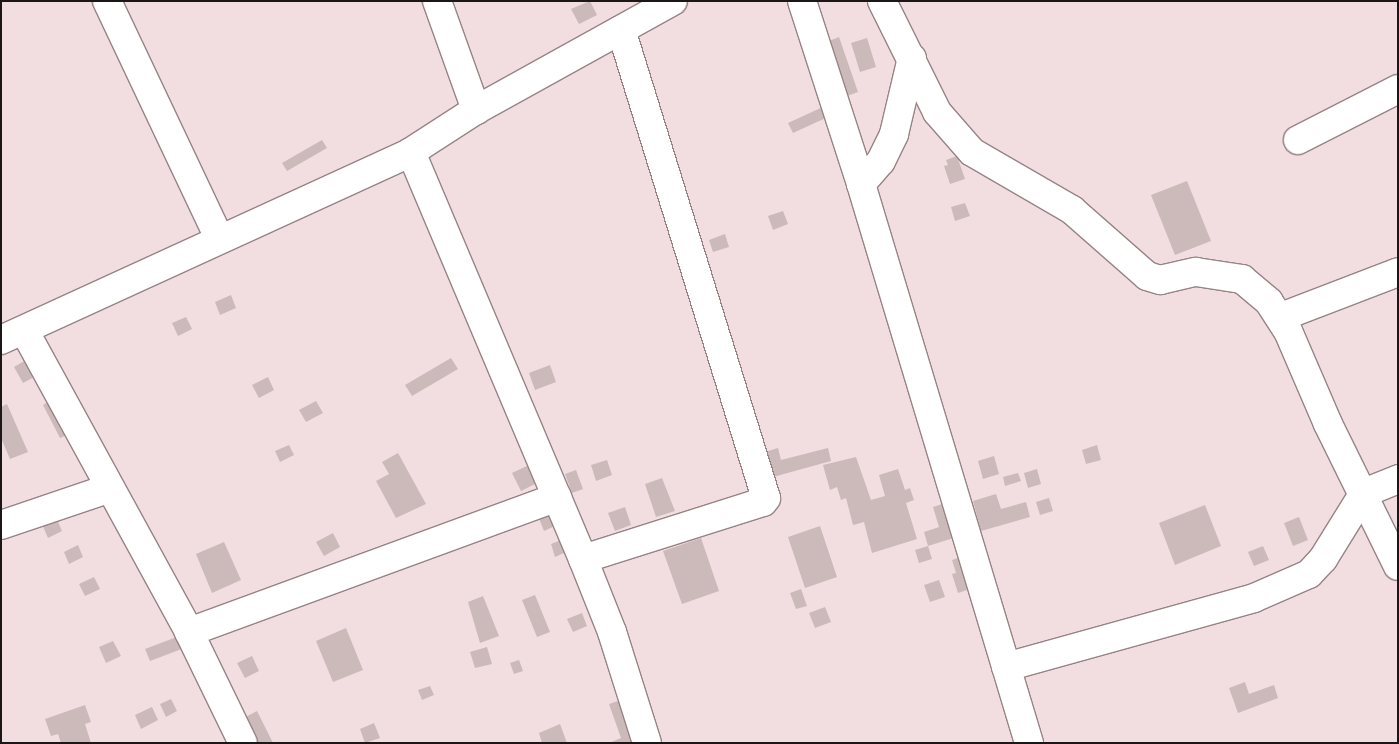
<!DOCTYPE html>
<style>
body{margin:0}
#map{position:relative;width:1399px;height:744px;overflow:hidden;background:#f2dee0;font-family:Lato,sans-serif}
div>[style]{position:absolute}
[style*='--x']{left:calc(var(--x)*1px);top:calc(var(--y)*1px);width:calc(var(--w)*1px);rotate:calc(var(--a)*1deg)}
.building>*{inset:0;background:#ccb9ba}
.roads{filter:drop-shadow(1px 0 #968485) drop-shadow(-1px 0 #968485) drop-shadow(0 1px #968485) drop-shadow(0 -1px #968485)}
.minor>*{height:28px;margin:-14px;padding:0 14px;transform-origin:14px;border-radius:14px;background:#fff}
span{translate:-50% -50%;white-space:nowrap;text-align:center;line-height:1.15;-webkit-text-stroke:4px #fdedee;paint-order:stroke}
.frame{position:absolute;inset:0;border:2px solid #1c1616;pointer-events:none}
</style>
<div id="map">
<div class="building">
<i style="clip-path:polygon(590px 1px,597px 15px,579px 24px,571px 9px)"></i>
<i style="clip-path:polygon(839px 37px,858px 92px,847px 96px,829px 41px)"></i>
<i style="clip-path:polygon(867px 38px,876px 67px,860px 72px,851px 43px)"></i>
<i style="clip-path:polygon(825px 106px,830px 116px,793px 133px,788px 123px)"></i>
<i style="clip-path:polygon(322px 140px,327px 148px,287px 171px,282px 163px)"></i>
<i style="clip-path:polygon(957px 156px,965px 179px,950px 184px,944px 166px,948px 165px,946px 160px)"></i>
<i style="clip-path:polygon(1187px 181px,1211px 241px,1175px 255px,1151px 195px)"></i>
<i style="clip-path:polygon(965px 203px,970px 216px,955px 221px,951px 207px)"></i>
<i style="clip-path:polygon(783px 211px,788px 224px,773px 230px,768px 216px)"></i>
<i style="clip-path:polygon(725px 234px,729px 247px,713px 252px,709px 240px)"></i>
<i style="clip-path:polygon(231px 295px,236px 308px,220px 315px,215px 302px)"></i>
<i style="clip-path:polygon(186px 317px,192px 329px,178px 336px,172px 323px)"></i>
<i style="clip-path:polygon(31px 357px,40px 374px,23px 383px,14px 367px)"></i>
<i style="clip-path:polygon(451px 358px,458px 369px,412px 396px,405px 385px)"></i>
<i style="clip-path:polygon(550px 365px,556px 382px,535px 390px,529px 373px)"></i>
<i style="clip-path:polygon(268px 377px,274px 390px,259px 398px,252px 385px)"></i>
<i style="clip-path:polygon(53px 399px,71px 433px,60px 438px,43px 405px)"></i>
<i style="clip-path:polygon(316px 401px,323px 413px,306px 422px,299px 410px)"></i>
<i style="clip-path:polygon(7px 404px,28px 452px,10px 459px,1px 438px,1px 407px)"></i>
<i style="clip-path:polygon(289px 445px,294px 455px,280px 462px,275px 451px)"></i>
<i style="clip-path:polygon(1097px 445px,1101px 460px,1086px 464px,1082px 450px)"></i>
<i style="clip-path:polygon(778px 448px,781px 460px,828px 448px,831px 461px,773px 477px,765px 452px)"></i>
<i style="clip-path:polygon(398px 453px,426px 504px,396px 518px,376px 481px,389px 474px,382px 462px)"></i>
<i style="clip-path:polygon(994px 456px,999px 474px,983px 479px,978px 461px)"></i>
<i style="clip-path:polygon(856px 457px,871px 500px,885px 496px,879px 475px,898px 469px,905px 490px,910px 488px,914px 500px,906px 503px,917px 539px,872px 553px,864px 522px,853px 525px,846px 498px,841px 500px,837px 487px,830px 490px,823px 465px)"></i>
<i style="clip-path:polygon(607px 460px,612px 475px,596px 481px,591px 465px)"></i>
<i style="clip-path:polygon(529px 465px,537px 483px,521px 491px,512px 473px)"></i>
<i style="clip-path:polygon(1037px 469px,1041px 484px,1028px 488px,1024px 473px)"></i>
<i style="clip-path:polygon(576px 470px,583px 489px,572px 493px,565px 474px)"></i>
<i style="clip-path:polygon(1018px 473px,1021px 481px,1005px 486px,1003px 477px)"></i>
<i style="clip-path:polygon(662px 478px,675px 511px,656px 517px,645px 484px)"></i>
<i style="clip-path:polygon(996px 494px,1001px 509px,1026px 502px,1030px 517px,981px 531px,973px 501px)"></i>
<i style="clip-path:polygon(1049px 498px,1053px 511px,1040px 515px,1036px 502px)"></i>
<i style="clip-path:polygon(949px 502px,960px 536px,928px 546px,924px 532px,939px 527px,933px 507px)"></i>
<i style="clip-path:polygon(1205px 505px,1221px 546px,1175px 565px,1159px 523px)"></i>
<i style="clip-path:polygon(547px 507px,555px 526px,544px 531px,536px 511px)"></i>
<i style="clip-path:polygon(625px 507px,631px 525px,615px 531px,608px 513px)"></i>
<i style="clip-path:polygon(56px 517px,62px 531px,48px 538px,42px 524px)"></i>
<i style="clip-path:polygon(1299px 517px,1308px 540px,1293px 546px,1284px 523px)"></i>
<i style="clip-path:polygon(820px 526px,837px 577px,805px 588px,788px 537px)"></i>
<i style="clip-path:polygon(333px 533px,340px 547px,324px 556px,316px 542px)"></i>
<i style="clip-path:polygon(701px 538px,719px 591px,682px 604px,663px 551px)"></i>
<i style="clip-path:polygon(561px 540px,566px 552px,555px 557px,551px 544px)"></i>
<i style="clip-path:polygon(224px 542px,241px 580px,212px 593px,196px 554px)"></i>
<i style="clip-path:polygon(78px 545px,83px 557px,69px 564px,64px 552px)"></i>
<i style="clip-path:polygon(928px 546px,932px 559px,919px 563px,915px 550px)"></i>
<i style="clip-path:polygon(1263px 546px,1269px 560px,1254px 566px,1248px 552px)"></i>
<i style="clip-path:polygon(966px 555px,976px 587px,958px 593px,952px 574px,956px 573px,952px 560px)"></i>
<i style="clip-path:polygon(94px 577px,100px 589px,85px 596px,79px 584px)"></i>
<i style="clip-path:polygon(939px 580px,945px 597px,930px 602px,924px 585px)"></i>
<i style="clip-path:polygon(801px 589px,807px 606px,796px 609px,790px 593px)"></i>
<i style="clip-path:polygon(535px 595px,550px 632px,537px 637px,522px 600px)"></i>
<i style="clip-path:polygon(483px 596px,499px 636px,480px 643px,468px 602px)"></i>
<i style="clip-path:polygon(825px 607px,831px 622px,815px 628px,809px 613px)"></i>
<i style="clip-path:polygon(582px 613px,587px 626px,573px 632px,567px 619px)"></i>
<i style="clip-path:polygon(346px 628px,363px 670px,333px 682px,316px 641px)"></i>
<i style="clip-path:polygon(182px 635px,187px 647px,150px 661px,145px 649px)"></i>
<i style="clip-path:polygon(113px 641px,121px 656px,106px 663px,99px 647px)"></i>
<i style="clip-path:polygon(487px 647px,492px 664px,475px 668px,470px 652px)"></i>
<i style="clip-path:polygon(252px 656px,259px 671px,245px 678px,237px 663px)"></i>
<i style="clip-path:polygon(519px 660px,523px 671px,514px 674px,510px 663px)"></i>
<i style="clip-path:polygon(1245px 682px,1249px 694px,1274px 685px,1278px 698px,1238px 713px,1229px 688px)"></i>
<i style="clip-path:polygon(430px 686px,434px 695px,422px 700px,418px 690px)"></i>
<i style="clip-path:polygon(171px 699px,177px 711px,166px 717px,160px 704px)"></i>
<i style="clip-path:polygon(621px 700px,636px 743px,609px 743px,621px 738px,609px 704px)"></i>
<i style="clip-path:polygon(85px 705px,91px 722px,85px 724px,91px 743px,61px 743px,58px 734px,51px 736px,45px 719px)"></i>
<i style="clip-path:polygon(152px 707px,158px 720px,141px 729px,135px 715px)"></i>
<i style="clip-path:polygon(257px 711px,273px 743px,256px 743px,244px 718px)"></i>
<i style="clip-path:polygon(374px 723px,380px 738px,365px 743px,360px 729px)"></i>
<i style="clip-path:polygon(560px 724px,567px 743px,542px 743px,539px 733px)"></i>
</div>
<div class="roads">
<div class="minor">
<i style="--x:107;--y:1;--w:262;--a:64.7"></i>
<i style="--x:437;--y:1;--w:116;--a:70.3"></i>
<i style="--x:802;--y:1;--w:192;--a:72.1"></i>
<i style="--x:861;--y:184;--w:584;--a:73.27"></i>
<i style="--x:882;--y:1;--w:124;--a:63.6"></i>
<i style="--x:937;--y:112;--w:53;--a:48.8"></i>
<i style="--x:972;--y:152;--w:116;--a:30.1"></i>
<i style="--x:1072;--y:210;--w:100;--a:41.3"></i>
<i style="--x:1147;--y:276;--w:14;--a:17"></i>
<i style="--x:1160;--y:280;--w:37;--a:-13"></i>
<i style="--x:1196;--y:272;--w:47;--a:8.7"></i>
<i style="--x:1242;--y:279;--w:35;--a:40"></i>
<i style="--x:1269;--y:302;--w:35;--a:57"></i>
<i style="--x:1288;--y:331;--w:101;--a:66.7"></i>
<i style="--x:1328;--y:424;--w:158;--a:63.8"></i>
<i style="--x:1298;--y:140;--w:112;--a:-27"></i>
<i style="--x:411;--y:152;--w:442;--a:67.1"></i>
<i style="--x:583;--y:559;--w:79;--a:68.3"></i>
<i style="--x:612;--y:632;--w:116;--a:72.5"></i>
<i style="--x:861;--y:184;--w:30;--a:-49"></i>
<i style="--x:881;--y:161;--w:30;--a:-64"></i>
<i style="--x:894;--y:134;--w:78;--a:-76.7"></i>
<i style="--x:1281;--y:317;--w:125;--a:-21"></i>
<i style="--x:24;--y:330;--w:344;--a:61.3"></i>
<i style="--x:189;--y:632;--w:123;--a:64.1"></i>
<i style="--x:1;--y:340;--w:451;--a:-24.6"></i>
<i style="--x:411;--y:152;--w:77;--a:-32.9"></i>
<i style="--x:476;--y:110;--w:225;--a:-29"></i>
<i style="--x:1;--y:525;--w:115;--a:-18.7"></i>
<i style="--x:583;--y:559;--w:189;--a:-17.6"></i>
<i style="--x:763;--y:502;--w:5;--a:-53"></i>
<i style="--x:766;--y:498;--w:490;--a:-107.2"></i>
<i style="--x:189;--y:632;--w:392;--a:-20.1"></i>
<i style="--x:1006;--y:667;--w:257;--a:-15.5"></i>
<i style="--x:1254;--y:598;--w:60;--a:-23.6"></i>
<i style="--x:1309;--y:574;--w:21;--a:-47"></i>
<i style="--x:1323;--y:559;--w:78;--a:-58.2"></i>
<i style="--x:1364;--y:493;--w:37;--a:-22"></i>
</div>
</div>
<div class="frame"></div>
</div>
